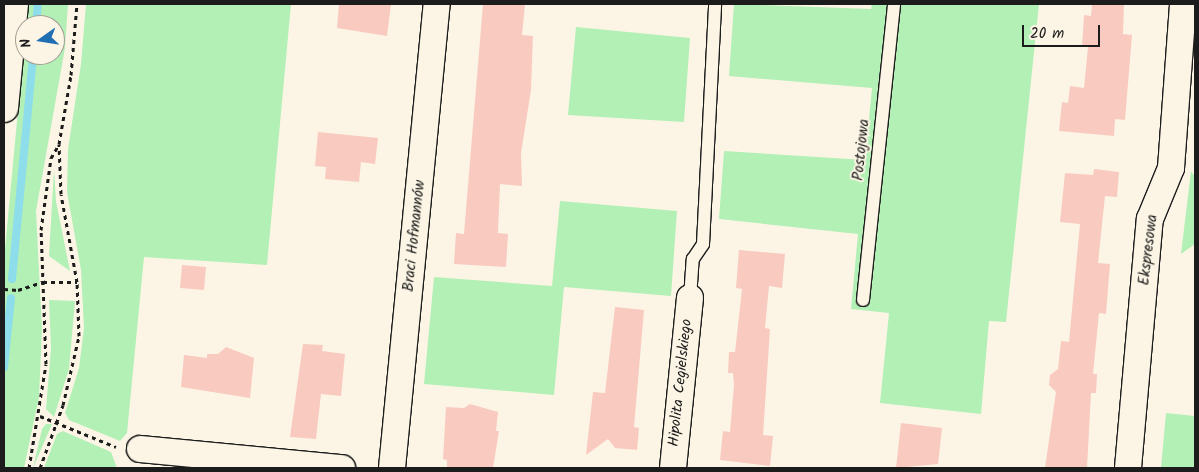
<!DOCTYPE html>
<meta charset="utf-8">
<style>
body{margin:0}
#map{position:relative;width:1199px;height:472px;overflow:hidden;background:#fcf5e5;font-family:Kalam,sans-serif}
div>[style]{position:absolute}
[style*='--x']{left:calc(var(--x)*1px);top:calc(var(--y)*1px);width:calc(var(--w)*1px);rotate:calc(var(--a)*1deg)}
.green>*{inset:0;background:#b2f0b6}
.stream>*{height:8px;margin:-4px;padding:0 4px;transform-origin:4px;border-radius:4px;background:#8dddea}
.building>*{inset:0;background:#f9cac0}
.path>*{height:3px;margin-top:-1.5px;transform-origin:0;background:repeating-linear-gradient(90deg,#1c1c1c 0 4px,transparent 0 8px)}
.roads{filter:drop-shadow(1px 0 #1c1c1c) drop-shadow(-1px 0 #1c1c1c) drop-shadow(0 1px #1c1c1c) drop-shadow(0 -1px #1c1c1c)}
.service>*{height:12px;margin:-6px;padding:0 6px;transform-origin:6px;border-radius:6px;background:#fcf5e5}
.minor>*{height:26px;margin:-13px;padding:0 13px;transform-origin:13px;border-radius:13px;background:#fcf5e5}
.tertiary>*{height:28px;margin:-14px;padding:0 14px;transform-origin:14px;border-radius:14px;background:#fcf5e5}
span{translate:-50% -50%;white-space:nowrap;text-align:center;line-height:1.15;-webkit-text-stroke:4px #fcf5e5;paint-order:stroke}
.street-label{font-size:15px;color:#1c1c1c}
.frame{position:absolute;inset:0;border:5px solid #1c1c1c;pointer-events:none}
.north{position:absolute;left:15px;top:15px;width:50px;height:50px;box-sizing:border-box;background:#fcf5e5;border:1px solid #a29e95;border-radius:50%;rotate:257deg;font-size:14px;font-weight:700;line-height:20px;text-align:center;color:#1c1c1c}
.north::after{content:'';display:block;margin:auto;width:18px;height:22px;background:#1f6fb2;clip-path:polygon(50% 0,100% 100%,50% 72%,0 100%)}
.scale{position:absolute;left:1022px;top:25px;width:78px;height:22px;box-sizing:border-box;border:2px solid #1c1c1c;border-top:0;padding-left:6px;font-size:15px;line-height:18px;white-space:nowrap;color:#1c1c1c;-webkit-text-stroke:4px #fcf5e5;paint-order:stroke}
</style>
<div id="map">
<div class="green">
<i style="clip-path:polygon(28px 4px,68px 4px,65px 48px,36px 211px,42px 329px,39px 397px,24px 468px,4px 468px,4px 260px,25px 35px,25px 55px,55px 55px,55px 25px,26px 25px)"></i>
<i style="clip-path:polygon(86px 4px,291px 4px,267px 265px,144px 257px,127px 433px,120px 441px,69px 420px,65px 413px,79px 368px,84px 328px,81px 270px,67px 192px,68px 149px,81px 64px)"></i>
<i style="clip-path:polygon(734px 4px,871px 9px,872px 4px,1039px 4px,1006px 322px,989px 321px,981px 414px,880px 403px,889px 313px,851px 309px,858px 234px,719px 219px,724px 151px,865px 160px,872px 88px,729px 76px)"></i>
<i style="clip-path:polygon(576px 27px,690px 38px,684px 122px,568px 115px)"></i>
<i style="clip-path:polygon(54px 169px,56px 201px,70px 271px,49px 256px)"></i>
<i style="clip-path:polygon(1191px 171px,1195px 177px,1195px 244px,1181px 254px)"></i>
<i style="clip-path:polygon(560px 201px,677px 211px,671px 296px,564px 287px,554px 395px,424px 384px,434px 277px,552px 286px)"></i>
<i style="clip-path:polygon(49px 300px,75px 301px,69px 369px,54px 417px,46px 409px,51px 348px)"></i>
<i style="clip-path:polygon(1166px 413px,1195px 416px,1195px 468px,1161px 468px)"></i>
<i style="clip-path:polygon(46px 424px,52px 424px,33px 468px,42px 429px)"></i>
<i style="clip-path:polygon(63px 431px,111px 452px,117px 468px,44px 468px,57px 434px)"></i>
</div>
<div class="stream">
<i style="--x:36;--y:25;--w:21;--a:-85"></i>
<i style="--x:12;--y:279;--w:225;--a:-84.6"></i>
<i style="--x:4;--y:367;--w:69;--a:-84.2"></i>
</div>
<div class="building">
<i style="clip-path:polygon(339px 4px,391px 4px,387px 36px,337px 28px)"></i>
<i style="clip-path:polygon(483px 4px,525px 4px,522px 35px,533px 36px,531px 90px,521px 153px,522px 186px,500px 184px,498px 233px,508px 234px,506px 267px,454px 264px,456px 233px,464px 234px)"></i>
<i style="clip-path:polygon(1092px 4px,1124px 4px,1123px 34px,1132px 35px,1125px 120px,1115px 119px,1114px 136px,1059px 131px,1062px 102px,1068px 103px,1070px 86px,1084px 88px,1088px 47px,1082px 47px,1084px 15px,1091px 16px)"></i>
<i style="clip-path:polygon(318px 132px,378px 138px,375px 164px,361px 162px,359px 182px,325px 179px,326px 167px,315px 166px)"></i>
<i style="clip-path:polygon(1094px 169px,1119px 172px,1117px 197px,1105px 196px,1098px 263px,1110px 264px,1106px 314px,1099px 313px,1093px 374px,1097px 374px,1096px 393px,1091px 393px,1087px 468px,1045px 468px,1056px 392px,1049px 385px,1050px 375px,1058px 369px,1061px 341px,1069px 342px,1080px 224px,1060px 222px,1065px 173px,1093px 175px)"></i>
<i style="clip-path:polygon(739px 250px,785px 254px,782px 288px,769px 286px,765px 328px,770px 329px,763px 435px,773px 436px,770px 466px,720px 460px,723px 431px,730px 432px,734px 385px,733px 373px,728px 373px,729px 352px,735px 352px,742px 289px,736px 288px)"></i>
<i style="clip-path:polygon(182px 265px,206px 267px,204px 290px,180px 288px)"></i>
<i style="clip-path:polygon(615px 307px,644px 310px,634px 427px,639px 428px,637px 450px,615px 448px,608px 439px,586px 455px,593px 392px,605px 393px)"></i>
<i style="clip-path:polygon(303px 344px,323px 345px,322px 351px,345px 354px,341px 396px,321px 394px,316px 439px,290px 437px)"></i>
<i style="clip-path:polygon(226px 347px,254px 358px,250px 398px,181px 387px,184px 355px,207px 358px,207px 354px,218px 354px)"></i>
<i style="clip-path:polygon(470px 404px,498px 412px,496px 431px,499px 431px,493px 468px,447px 468px,447px 460px,443px 459px,446px 407px,464px 408px)"></i>
<i style="clip-path:polygon(901px 423px,942px 428px,938px 464px,896px 468px)"></i>
</div>
<div class="path">
<i style="--x:4;--y:289;--w:14;--a:4"></i>
<i style="--x:18;--y:290;--w:26;--a:-18"></i>
<i style="--x:43;--y:282;--w:34;--a:0"></i>
<i style="--x:40;--y:416;--w:82;--a:22.2"></i>
<i style="--x:29;--y:468;--w:105;--a:-80.7"></i>
<i style="--x:46;--y:364;--w:134;--a:-92.1"></i>
<i style="--x:41;--y:230;--w:73;--a:-82.1"></i>
<i style="--x:51;--y:158;--w:16;--a:-60"></i>
<i style="--x:40;--y:468;--w:67;--a:-69.9"></i>
<i style="--x:63;--y:405;--w:71;--a:-76.9"></i>
<i style="--x:79;--y:336;--w:54;--a:-92.1"></i>
<i style="--x:77;--y:282;--w:89;--a:-100.3"></i>
<i style="--x:61;--y:194;--w:50;--a:-92.3"></i>
<i style="--x:59;--y:144;--w:70;--a:-80.1"></i>
<i style="--x:71;--y:75;--w:71;--a:-85.2"></i>
</div>
<div class="roads">
<div class="service">
<i style="--x:690;--y:298;--w:39;--a:-86"></i>
<i style="--x:693;--y:259;--w:18;--a:-56"></i>
<i style="--x:703;--y:244;--w:240;--a:-87.1"></i>
<i style="--x:863;--y:300;--w:298;--a:-84"></i>
</div>
<div class="minor">
<i style="--x:140;--y:449;--w:203;--a:5.4"></i>
<i style="--x:392;--y:468;--w:466;--a:-84.5"></i>
<i style="--x:673;--y:468;--w:171;--a:-84.3"></i>
<i style="--x:1128;--y:468;--w:250;--a:-85"></i>
<i style="--x:1150;--y:219;--w:55;--a:-67.6"></i>
<i style="--x:1171;--y:168;--w:164;--a:-85.8"></i>
</div>
<div class="tertiary">
<i style="--x:4;--y:108;--w:104;--a:-84.5"></i>
</div>
</div>
<div class="street-label">
<span style="left:862px;top:150px;rotate:-84deg">Postojowa</span>
<span style="left:415px;top:236px;rotate:-84deg">Braci Hofmannów</span>
<span style="left:1149px;top:250px;rotate:-83deg">Ekspresowa</span>
<span style="left:681px;top:383px;rotate:-84deg">Hipolita Cegielskiego</span>
</div>
<div class="frame"></div>
<div class="north">N</div>
<div class="scale">20 m</div>
</div>
